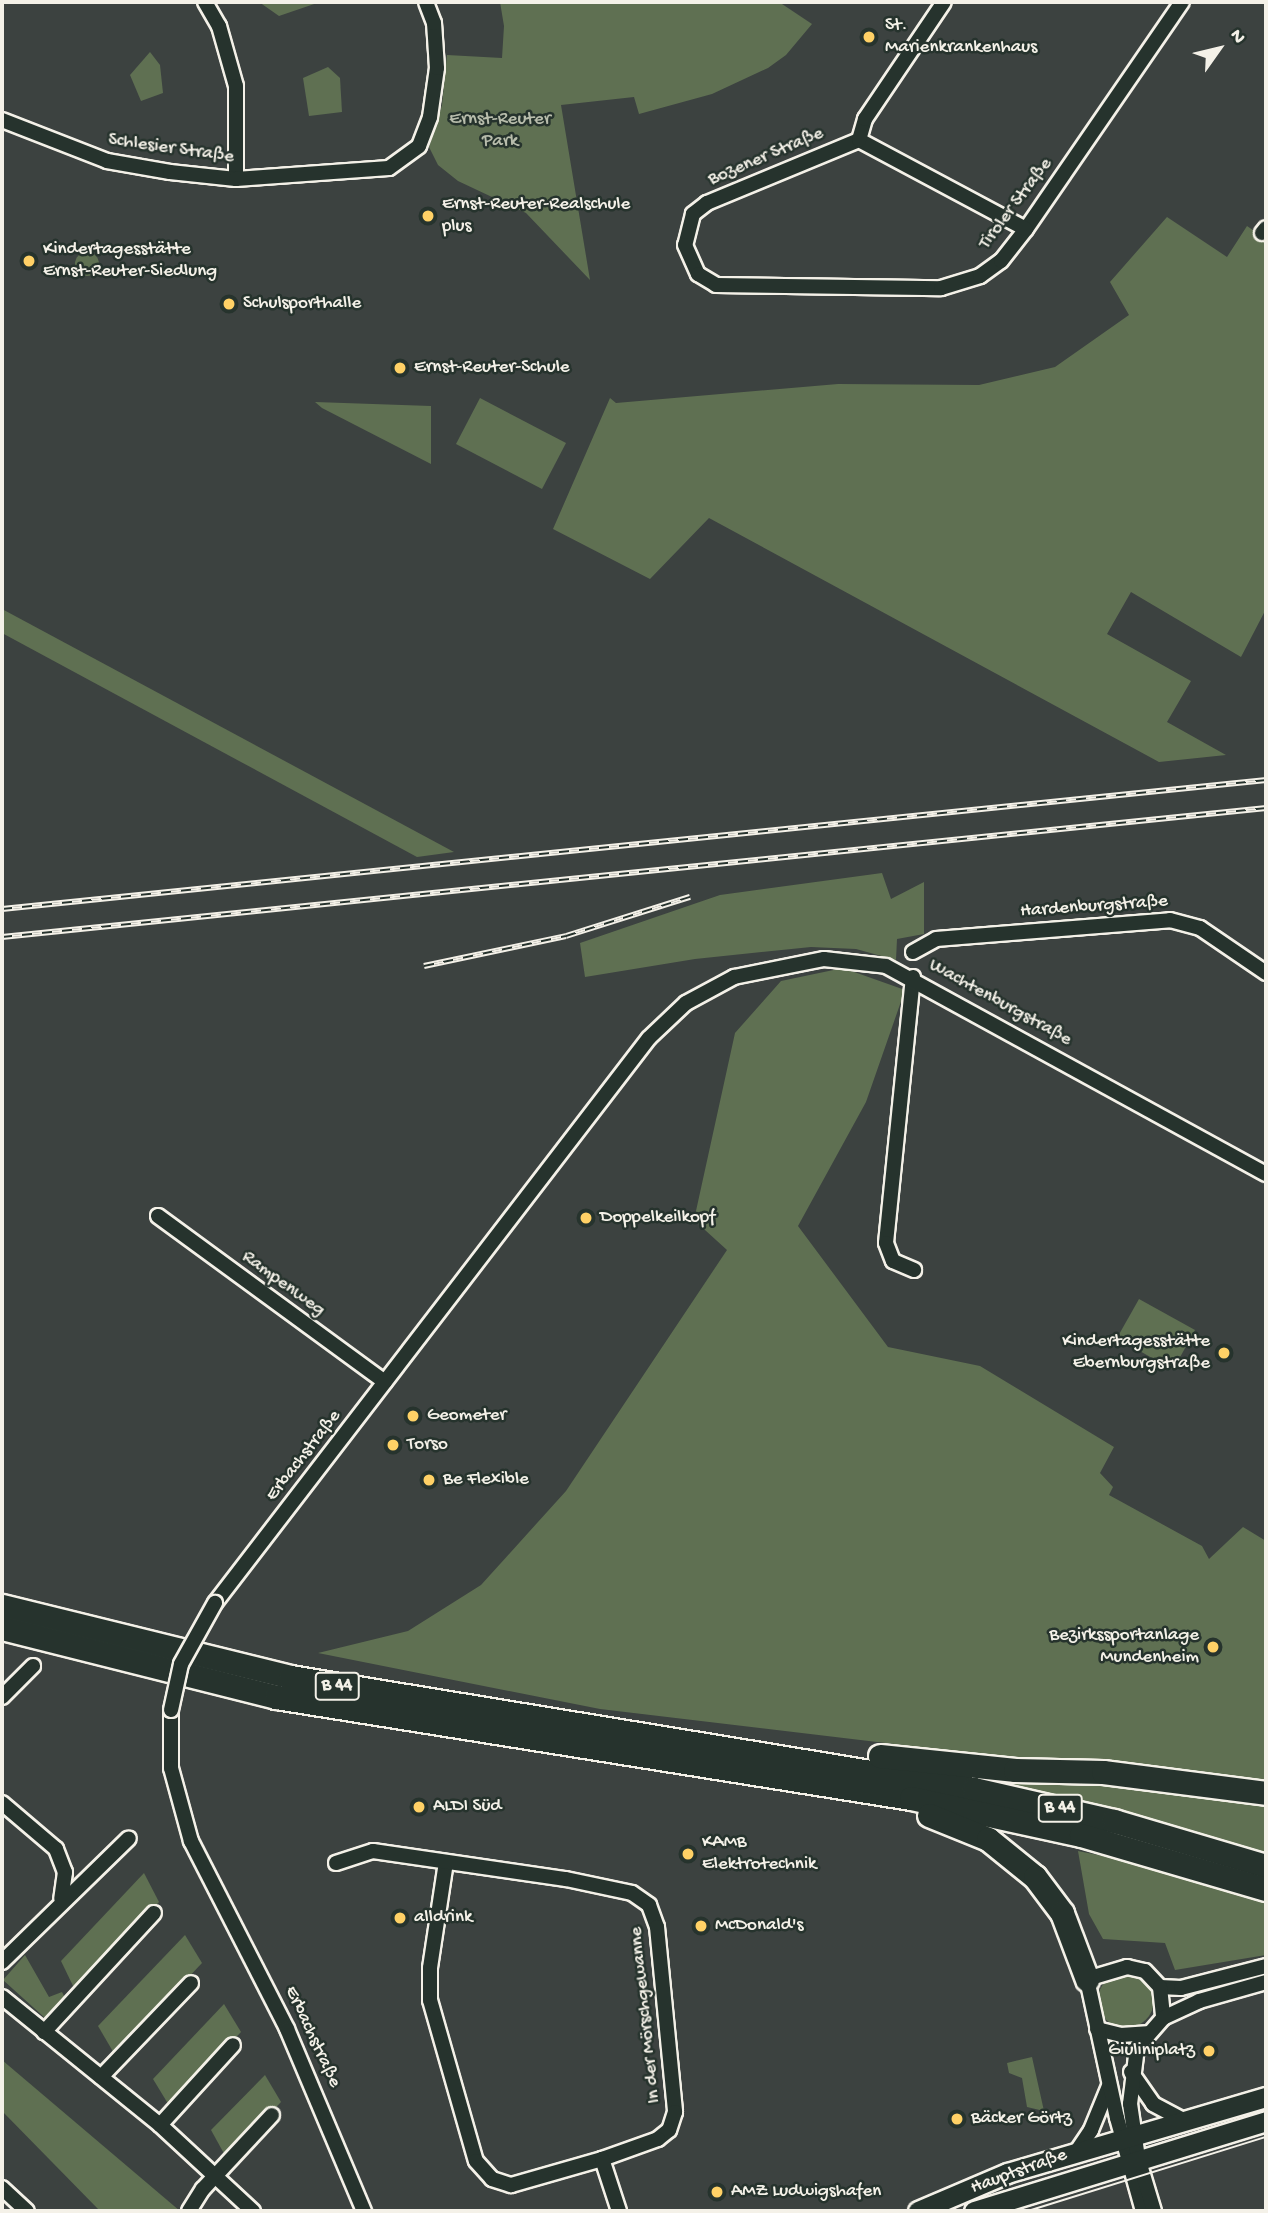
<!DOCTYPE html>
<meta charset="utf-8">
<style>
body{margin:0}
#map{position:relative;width:1268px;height:2213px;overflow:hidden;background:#3c4240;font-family:"Gochi Hand",sans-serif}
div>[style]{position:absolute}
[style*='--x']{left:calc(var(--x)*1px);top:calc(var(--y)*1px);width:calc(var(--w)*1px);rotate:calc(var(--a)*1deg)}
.green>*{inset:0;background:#5f7052}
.round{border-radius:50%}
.roads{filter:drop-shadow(2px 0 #f4f1e8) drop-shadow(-2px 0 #f4f1e8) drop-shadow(0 2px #f4f1e8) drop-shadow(0 -2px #f4f1e8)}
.minor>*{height:14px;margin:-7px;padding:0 7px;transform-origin:7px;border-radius:7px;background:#26332d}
.secondary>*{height:19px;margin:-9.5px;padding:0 9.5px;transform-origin:9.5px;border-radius:9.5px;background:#26332d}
.trunk>*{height:23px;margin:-11.5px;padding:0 11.5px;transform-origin:11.5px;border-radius:11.5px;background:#26332d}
.tram>*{height:2px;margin:-1px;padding:0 1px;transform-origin:1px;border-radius:1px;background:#f4f1e8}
.rail>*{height:6px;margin-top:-3px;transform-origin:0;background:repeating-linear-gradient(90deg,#26332d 0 10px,#f4f1e8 0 20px);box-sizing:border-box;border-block:2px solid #f4f1e8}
.bridges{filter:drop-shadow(2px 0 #f4f1e8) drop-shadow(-2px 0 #f4f1e8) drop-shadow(0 2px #f4f1e8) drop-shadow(0 -2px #f4f1e8)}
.minor-bridge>*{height:14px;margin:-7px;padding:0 7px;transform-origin:7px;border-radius:7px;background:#26332d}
.dots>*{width:19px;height:19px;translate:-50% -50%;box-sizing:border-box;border:4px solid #26332d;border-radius:50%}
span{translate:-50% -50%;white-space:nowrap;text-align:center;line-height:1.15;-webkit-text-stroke:5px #26332d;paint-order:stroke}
.shield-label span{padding:2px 5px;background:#26332d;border:2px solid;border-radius:5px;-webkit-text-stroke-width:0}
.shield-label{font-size:18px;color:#f4f1e8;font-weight:700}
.poi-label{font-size:19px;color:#f4f1e8}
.left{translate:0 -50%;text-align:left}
.right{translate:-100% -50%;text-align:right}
.park-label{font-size:19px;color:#b8bdac}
.street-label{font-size:19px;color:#f4f1e8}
.frame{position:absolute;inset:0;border:4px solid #f4f1e8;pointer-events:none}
.north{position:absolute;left:1184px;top:14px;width:70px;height:70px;-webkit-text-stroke:5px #26332d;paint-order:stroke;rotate:56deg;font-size:19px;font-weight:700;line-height:28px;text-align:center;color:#f4f1e8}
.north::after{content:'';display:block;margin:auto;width:24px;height:32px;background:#f4f1e8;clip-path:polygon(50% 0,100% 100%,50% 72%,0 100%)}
</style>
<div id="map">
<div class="green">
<i style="clip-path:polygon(259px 2px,320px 2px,279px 16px)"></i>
<i style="clip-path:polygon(500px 2px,779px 2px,812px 24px,786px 55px,768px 68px,712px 94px,639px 114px,634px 97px,561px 105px,590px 280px,526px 213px,458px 181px,438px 165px,429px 147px,442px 105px,447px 55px,502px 58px,504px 26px)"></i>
<i style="clip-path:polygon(150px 52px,160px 65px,163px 93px,141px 101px,130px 75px)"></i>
<i style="clip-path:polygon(328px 67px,340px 78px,342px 112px,309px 116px,303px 78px)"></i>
<i style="clip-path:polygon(1167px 217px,1227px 257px,1247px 226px,1266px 239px,1266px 609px,1241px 657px,1131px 592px,1107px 634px,1191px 681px,1167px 722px,1226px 755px,1159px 762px,709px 518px,650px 579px,553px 529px,610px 398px,616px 403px,838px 384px,979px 385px,1055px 367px,1129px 315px,1110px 282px)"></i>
<i class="round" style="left:75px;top:252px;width:24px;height:24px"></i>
<i style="clip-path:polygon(480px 398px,566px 443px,542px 489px,456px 444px)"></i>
<i style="clip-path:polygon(315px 402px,431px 406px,431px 464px,322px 408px)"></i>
<i style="clip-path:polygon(2px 609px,454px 852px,417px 857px,2px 633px)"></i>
<i style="clip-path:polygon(882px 873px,891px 899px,924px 882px,924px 934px,897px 939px,896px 960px,856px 949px,811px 947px,695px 959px,585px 977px,580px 943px,720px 895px)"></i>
<i style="clip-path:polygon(843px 968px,905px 990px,866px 1102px,798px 1226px,888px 1347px,980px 1366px,1114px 1447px,1100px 1473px,1113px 1487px,1109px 1495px,1202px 1546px,1209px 1559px,1243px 1527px,1266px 1541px,1266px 1787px,1094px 1761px,1011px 1758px,600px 1709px,318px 1653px,408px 1631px,481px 1585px,566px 1491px,727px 1250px,694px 1220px,735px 1033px,781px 981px)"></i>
<i style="clip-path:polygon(1139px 1299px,1195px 1330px,1173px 1370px,1117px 1338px)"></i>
<i style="clip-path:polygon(970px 1774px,1076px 1779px,1266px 1803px,1266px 1855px,969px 1779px)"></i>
<i style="clip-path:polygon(1078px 1851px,1179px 1871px,1266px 1900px,1266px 1955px,1175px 1970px,1165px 1943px,1103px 1939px,1089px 1914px)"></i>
<i style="clip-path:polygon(144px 1873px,159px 1902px,75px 1990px,61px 1961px)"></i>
<i style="clip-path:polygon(185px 1935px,202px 1963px,115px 2055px,98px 2026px)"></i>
<i style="clip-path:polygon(25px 1955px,49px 1997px,62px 1992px,66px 2000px,50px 2016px,44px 2017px,3px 1980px)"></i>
<i class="round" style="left:1098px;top:1972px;width:56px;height:56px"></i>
<i style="clip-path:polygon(224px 2004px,241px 2032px,170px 2107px,153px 2079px)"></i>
<i style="clip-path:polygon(1032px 2057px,1044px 2111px,1027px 2107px,1022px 2078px,1009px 2073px,1007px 2063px)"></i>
<i style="clip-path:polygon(2px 2060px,180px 2211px,100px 2211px,2px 2111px)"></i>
<i style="clip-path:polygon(265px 2075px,281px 2102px,227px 2159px,211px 2130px)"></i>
</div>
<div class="roads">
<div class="minor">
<i style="--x:205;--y:2;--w:28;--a:60"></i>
<i style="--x:219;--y:26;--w:62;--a:74.2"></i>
<i style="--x:236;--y:86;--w:93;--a:90"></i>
<i style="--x:2;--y:120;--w:113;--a:21.3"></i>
<i style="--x:107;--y:161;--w:64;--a:9.9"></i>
<i style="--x:170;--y:172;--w:66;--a:6.1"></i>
<i style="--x:236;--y:179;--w:153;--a:-4.1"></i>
<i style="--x:389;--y:168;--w:37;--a:-36"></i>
<i style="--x:419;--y:146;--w:31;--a:-69"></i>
<i style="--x:430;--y:117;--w:49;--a:-81.9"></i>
<i style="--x:437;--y:68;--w:45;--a:-93.8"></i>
<i style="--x:434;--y:23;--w:22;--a:-111"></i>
<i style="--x:859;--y:140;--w:165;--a:157.5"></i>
<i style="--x:707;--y:203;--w:18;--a:142"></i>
<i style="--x:693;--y:214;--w:32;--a:104"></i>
<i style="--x:685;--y:245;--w:32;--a:66"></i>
<i style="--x:698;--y:274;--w:21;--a:31"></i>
<i style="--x:716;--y:285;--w:225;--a:0.8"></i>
<i style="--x:941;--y:288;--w:41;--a:-17.1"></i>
<i style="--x:980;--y:276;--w:26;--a:-36"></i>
<i style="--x:1001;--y:261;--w:41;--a:-52"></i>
<i style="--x:1026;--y:229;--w:275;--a:-55.5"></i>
<i style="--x:859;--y:140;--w:189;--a:28.1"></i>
<i style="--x:859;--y:140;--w:22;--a:-74"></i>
<i style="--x:865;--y:119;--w:141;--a:-56"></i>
<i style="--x:1262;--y:233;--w:6;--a:-51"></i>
<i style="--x:913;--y:952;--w:26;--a:-29"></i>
<i style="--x:936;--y:939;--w:235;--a:-4.6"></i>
<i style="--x:1170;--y:920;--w:31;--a:15"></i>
<i style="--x:1200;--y:928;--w:80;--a:34.3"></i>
<i style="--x:913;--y:977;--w:267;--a:95.8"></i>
<i style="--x:886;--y:1243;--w:19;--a:69"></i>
<i style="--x:893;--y:1261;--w:23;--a:23"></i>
<i style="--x:158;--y:1216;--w:281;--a:36.2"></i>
<i style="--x:215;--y:1603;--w:712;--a:-52.47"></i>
<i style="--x:649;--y:1038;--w:51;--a:-43.4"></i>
<i style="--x:686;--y:1003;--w:55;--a:-28.4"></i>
<i style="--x:734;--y:977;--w:92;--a:-11.3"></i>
<i style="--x:824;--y:959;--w:62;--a:6.4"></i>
<i style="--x:886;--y:966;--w:433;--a:28.7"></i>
<i style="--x:2;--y:1697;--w:44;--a:-45"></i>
<i style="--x:171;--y:1710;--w:58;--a:90"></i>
<i style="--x:171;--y:1768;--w:76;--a:74.7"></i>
<i style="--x:191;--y:1841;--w:211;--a:62.9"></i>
<i style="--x:287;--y:2029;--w:198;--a:67.1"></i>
<i style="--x:2;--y:1803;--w:71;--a:40.4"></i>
<i style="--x:56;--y:1849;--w:25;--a:69"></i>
<i style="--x:65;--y:1872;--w:27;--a:98"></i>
<i style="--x:446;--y:1862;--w:107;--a:98.6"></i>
<i style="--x:430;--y:1968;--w:32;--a:90"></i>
<i style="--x:430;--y:2000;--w:167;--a:74.1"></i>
<i style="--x:476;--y:2161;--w:24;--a:48"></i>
<i style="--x:492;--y:2179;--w:20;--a:18"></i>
<i style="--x:511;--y:2185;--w:95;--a:-15.9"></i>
<i style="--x:336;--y:1863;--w:39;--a:-18"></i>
<i style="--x:373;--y:1851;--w:195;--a:8.3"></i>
<i style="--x:566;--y:1879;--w:67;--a:12"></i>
<i style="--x:632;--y:1893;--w:21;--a:35"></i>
<i style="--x:649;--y:1905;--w:23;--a:70"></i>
<i style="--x:657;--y:1927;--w:186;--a:84.4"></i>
<i style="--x:675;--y:2112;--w:19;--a:108"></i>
<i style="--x:669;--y:2130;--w:14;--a:141"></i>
<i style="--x:658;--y:2139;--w:59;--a:160.3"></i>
<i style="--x:602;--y:2159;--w:55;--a:71.9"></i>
<i style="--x:2;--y:1962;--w:177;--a:-44.3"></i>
<i style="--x:1160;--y:1987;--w:21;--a:3"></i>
<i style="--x:1181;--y:1988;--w:88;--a:-14.5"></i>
<i style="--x:2;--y:1997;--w:203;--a:39"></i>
<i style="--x:160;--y:2125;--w:127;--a:42.8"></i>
<i style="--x:1097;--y:2029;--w:25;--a:14"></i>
<i style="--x:1121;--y:2035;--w:26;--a:-4"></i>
<i style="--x:44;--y:2032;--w:162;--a:-47.3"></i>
<i style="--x:1131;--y:2072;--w:39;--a:55"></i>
<i style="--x:1153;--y:2104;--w:32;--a:28"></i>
<i style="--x:101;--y:2077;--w:130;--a:-46.2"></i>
<i style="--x:160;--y:2125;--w:108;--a:-47.6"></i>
<i style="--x:1077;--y:2151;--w:25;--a:-56"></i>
<i style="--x:1091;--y:2130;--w:48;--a:-67.8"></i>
<i style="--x:2;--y:2188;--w:34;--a:43"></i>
<i style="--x:189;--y:2211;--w:26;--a:-58"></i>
<i style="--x:203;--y:2189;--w:101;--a:-47"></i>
<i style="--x:1143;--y:2211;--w:97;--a:-105.6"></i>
<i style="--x:1117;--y:2118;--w:142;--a:-102.2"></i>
<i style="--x:1087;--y:1979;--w:42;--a:-16.7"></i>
<i style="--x:1127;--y:1967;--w:18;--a:13"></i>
<i style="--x:1145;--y:1971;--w:22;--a:47"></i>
<i style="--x:1160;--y:1987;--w:31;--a:84"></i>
<i style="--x:1154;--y:2211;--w:55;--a:-106.8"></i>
<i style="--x:1138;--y:2158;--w:55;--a:-98.4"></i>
<i style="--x:1130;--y:2104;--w:56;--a:-82.9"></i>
<i style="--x:1137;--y:2048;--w:40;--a:-49"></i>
<i style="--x:1163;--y:2018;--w:40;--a:-25"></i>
<i style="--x:1199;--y:2001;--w:70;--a:-15.8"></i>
</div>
<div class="secondary">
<i style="--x:918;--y:2211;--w:97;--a:-23.1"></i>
<i style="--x:1007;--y:2173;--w:270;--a:-16.4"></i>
<i style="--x:974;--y:2211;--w:306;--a:-17.1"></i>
</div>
<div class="trunk">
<i style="--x:2;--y:1606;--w:297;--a:13.8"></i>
<i style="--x:290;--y:1677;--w:693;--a:9.3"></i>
<i style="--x:974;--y:1789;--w:144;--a:12.9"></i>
<i style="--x:1114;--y:1821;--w:159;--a:16.5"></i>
<i style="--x:2;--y:1628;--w:283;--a:14.1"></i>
<i style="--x:276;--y:1697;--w:643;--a:9.04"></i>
<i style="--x:911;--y:1798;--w:174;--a:12.3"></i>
<i style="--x:1081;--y:1835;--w:193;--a:16.3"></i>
<i style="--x:880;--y:1756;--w:136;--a:5.9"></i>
<i style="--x:1015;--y:1770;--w:88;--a:1.3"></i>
<i style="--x:1103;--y:1772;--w:164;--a:7.3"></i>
<i style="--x:929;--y:1815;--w:64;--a:22.1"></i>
<i style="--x:988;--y:1839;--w:60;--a:39"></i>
<i style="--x:1035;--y:1877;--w:45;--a:53.1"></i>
<i style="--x:1062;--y:1913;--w:71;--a:69.3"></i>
</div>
</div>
<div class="tram">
<i style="--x:1028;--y:2211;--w:249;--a:-17.3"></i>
</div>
<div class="rail">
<i style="--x:2;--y:909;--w:1271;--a:-5.83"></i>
<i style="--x:2;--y:937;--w:1271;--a:-5.83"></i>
<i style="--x:424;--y:966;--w:145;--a:-11.9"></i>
<i style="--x:566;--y:936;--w:130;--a:-17.5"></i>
</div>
<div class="bridges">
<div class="minor-bridge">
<i style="--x:171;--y:1710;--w:47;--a:-77.7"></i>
<i style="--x:181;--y:1664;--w:70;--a:-60.9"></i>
</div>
</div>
<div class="dots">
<i style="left:869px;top:37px;background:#ffd166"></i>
<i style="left:428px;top:216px;background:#ffd166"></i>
<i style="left:29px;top:261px;background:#ffd166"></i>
<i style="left:229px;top:304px;background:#ffd166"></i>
<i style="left:400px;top:368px;background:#ffd166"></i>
<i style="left:586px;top:1218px;background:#ffd166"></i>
<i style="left:1224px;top:1353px;background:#ffd166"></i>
<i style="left:413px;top:1416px;background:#ffd166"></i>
<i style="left:393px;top:1445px;background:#ffd166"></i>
<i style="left:429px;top:1480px;background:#ffd166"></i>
<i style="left:1213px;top:1647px;background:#ffd166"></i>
<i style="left:419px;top:1807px;background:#ffd166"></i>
<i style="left:688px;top:1854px;background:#ffd166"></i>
<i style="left:400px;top:1918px;background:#ffd166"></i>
<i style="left:701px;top:1926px;background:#ffd166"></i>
<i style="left:1209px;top:2051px;background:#ffd166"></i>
<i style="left:957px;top:2119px;background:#ffd166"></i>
<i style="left:717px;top:2192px;background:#ffd166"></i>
</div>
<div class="shield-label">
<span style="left:337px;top:1686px">B 44</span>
<span style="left:1060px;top:1808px">B 44</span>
</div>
<div class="poi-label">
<span class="left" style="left:885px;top:37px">St.<br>Marienkrankenhaus</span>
<span class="left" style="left:442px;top:216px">Ernst-Reuter-Realschule<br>plus</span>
<span class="left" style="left:43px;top:261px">Kindertagesstätte<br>Ernst-Reuter-Siedlung</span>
<span class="left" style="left:243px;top:304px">Schulsporthalle</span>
<span class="left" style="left:414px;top:368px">Ernst-Reuter-Schule</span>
<span class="left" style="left:600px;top:1218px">Doppelkeilkopf</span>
<span class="right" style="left:1210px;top:1353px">Kindertagesstätte<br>Ebernburgstraße</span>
<span class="left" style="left:427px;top:1416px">Geometer</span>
<span class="left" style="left:407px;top:1445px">Torso</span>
<span class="left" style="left:443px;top:1480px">Be Flexible</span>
<span class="right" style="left:1199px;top:1647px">Bezirkssportanlage<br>Mundenheim</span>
<span class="left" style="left:433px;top:1807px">ALDI Süd</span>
<span class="left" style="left:702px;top:1854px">KAMB<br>Elektrotechnik</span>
<span class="left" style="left:414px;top:1918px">alldrink</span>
<span class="left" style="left:715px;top:1926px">McDonald's</span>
<span class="right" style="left:1195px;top:2051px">Giuliniplatz</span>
<span class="left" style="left:971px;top:2119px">Bäcker Görtz</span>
<span class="left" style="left:731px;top:2192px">AMZ Ludwigshafen</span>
</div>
<div class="park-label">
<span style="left:500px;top:131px">Ernst-Reuter<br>Park</span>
</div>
<div class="street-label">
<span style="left:171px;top:149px;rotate:8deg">Schlesier Straße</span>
<span style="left:766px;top:157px;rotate:-23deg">Bozener Straße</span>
<span style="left:1016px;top:204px;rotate:-53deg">Tiroler Straße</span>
<span style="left:1094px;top:907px;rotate:-4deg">Hardenburgstraße</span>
<span style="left:1000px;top:1003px;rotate:29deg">Wachtenburgstraße</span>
<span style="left:283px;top:1284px;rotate:36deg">Rampenweg</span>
<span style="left:304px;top:1456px;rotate:-52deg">Erbachstraße</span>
<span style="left:646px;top:2015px;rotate:-96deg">In der Mörschgewanne</span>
<span style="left:312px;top:2037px;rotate:65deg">Erbachstraße</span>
<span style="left:1019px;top:2172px;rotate:-20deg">Hauptstraße</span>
</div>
<div class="frame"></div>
<div class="north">N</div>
</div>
